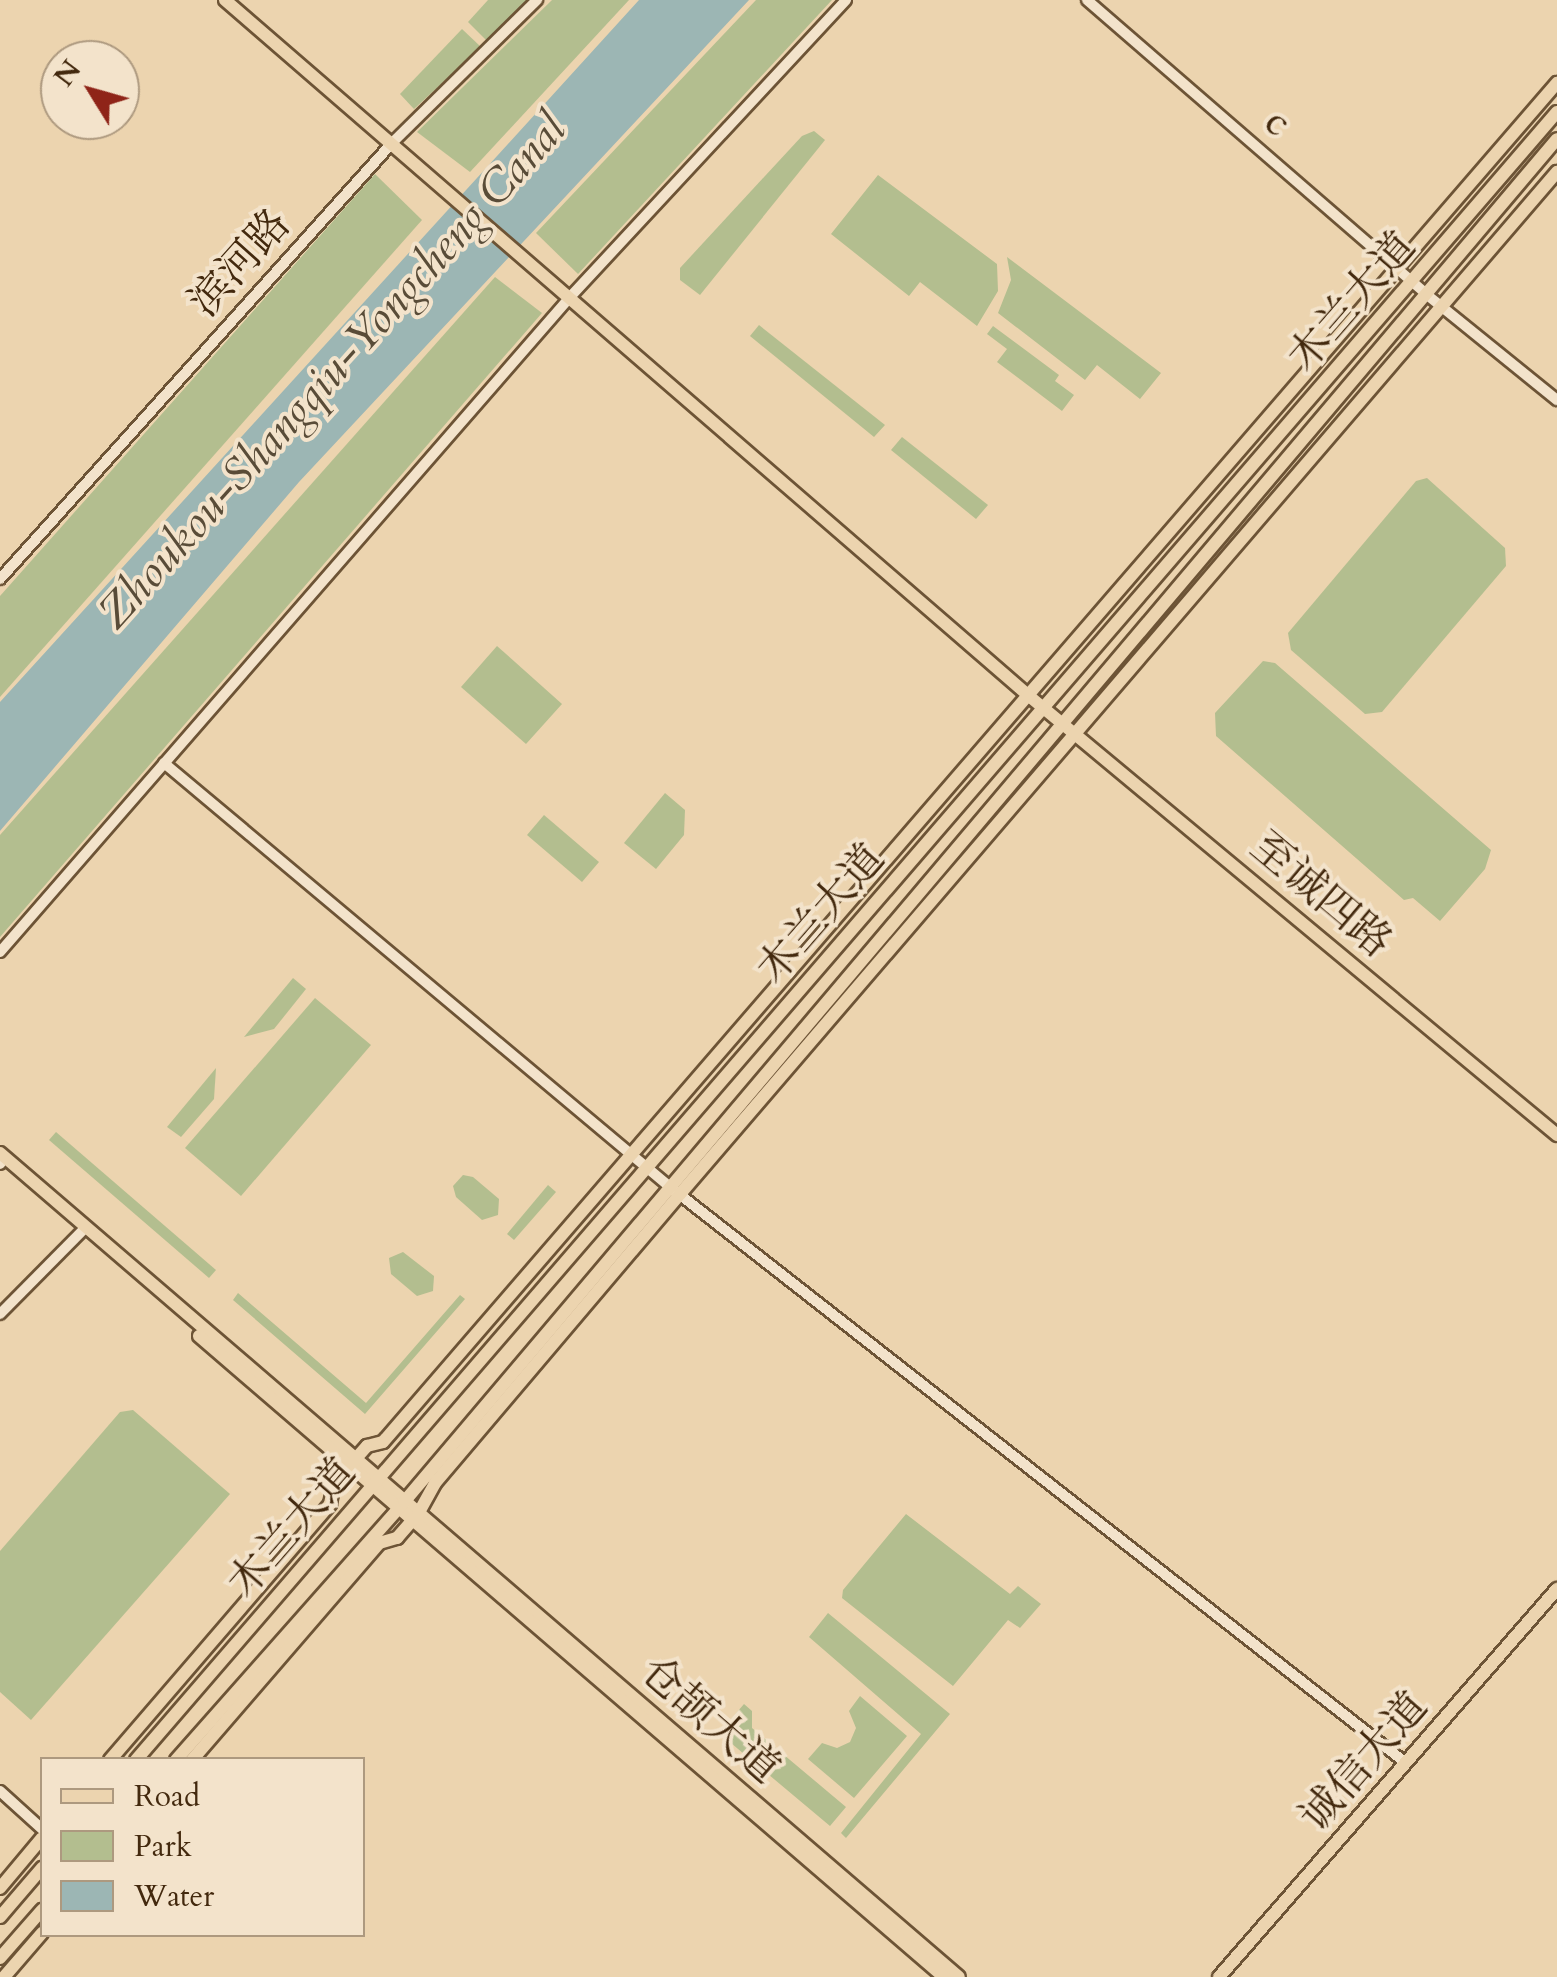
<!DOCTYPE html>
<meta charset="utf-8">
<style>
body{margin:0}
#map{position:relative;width:1557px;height:1977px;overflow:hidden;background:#ecd4af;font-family:Cardo,"Noto Serif SC",serif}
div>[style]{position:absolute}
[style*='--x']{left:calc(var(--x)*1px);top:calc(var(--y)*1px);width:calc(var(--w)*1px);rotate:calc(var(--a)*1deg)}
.green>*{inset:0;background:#b3be8f}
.water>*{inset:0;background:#9cb6b4}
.roads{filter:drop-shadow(2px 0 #6d5436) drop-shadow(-2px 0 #6d5436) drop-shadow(0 2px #6d5436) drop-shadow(0 -2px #6d5436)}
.minor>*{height:10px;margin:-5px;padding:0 5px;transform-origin:5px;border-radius:5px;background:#f3e3cb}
.major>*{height:12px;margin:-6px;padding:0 6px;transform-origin:6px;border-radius:6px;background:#ecd4af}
span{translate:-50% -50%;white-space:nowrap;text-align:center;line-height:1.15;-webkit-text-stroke:8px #f3e3cb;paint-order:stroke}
.street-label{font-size:42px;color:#43290e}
.water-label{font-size:45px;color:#594c38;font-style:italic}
.legend{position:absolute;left:40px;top:1757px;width:325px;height:180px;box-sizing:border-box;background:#f3e3cb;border:2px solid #ad997f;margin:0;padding:12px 18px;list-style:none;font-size:30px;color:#43290e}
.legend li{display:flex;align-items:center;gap:20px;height:50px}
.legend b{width:50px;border:2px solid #ad997f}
.north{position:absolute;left:40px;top:40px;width:100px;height:100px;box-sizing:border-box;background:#f3e3cb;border:2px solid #ad997f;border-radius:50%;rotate:307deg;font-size:28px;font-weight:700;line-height:40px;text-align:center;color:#43290e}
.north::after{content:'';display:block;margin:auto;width:35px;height:45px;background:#8f2418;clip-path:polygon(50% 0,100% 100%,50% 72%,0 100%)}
</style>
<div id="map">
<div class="green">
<i style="clip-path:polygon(488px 0,529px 0,487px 41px,468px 22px)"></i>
<i style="clip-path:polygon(552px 0,629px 0,470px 172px,417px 132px)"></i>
<i style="clip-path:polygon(756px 0,832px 0,578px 274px,536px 233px)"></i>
<i style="clip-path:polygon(462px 29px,481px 47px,414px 109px,400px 94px)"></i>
<i style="clip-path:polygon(814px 131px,825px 140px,700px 295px,680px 280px,680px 268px,802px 136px)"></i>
<i style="clip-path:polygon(375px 174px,422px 220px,0 697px,0 596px)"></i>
<i style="clip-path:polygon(878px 175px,997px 264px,998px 291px,977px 326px,920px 282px,909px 296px,831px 234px)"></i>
<i style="clip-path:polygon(1007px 257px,1161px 373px,1140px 399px,1097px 365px,1085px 380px,998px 313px,1011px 280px)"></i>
<i style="clip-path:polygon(495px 277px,542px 313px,0 937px,0 835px)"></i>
<i style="clip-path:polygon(759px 325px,885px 425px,874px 437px,750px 336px)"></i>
<i style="clip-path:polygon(993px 326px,1059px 375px,1055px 381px,1074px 395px,1062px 411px,997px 362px,1007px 349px,987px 334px)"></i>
<i style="clip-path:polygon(902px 437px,988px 505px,976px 519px,891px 450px)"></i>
<i style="clip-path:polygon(1427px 478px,1505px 548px,1506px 566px,1382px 712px,1365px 714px,1291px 650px,1288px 633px,1416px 481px)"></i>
<i style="clip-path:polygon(497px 646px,562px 704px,526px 744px,461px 687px)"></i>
<i style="clip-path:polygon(1263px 661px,1275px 663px,1491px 850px,1485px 869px,1440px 921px,1413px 898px,1404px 900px,1216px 736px,1215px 713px)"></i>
<i style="clip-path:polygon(665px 793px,685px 810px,684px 835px,656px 869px,624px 843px)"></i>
<i style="clip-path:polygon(544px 815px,599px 862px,582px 882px,527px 835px)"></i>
<i style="clip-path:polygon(293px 978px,306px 989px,274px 1029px,244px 1037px)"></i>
<i style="clip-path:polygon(315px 998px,371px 1045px,241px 1196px,185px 1148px)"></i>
<i style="clip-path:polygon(216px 1068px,214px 1099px,181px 1137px,167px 1127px)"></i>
<i style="clip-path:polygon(56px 1132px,216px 1270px,209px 1278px,49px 1140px)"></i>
<i style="clip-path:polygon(463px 1175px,473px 1177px,499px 1199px,498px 1215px,482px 1220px,456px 1197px,453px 1186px)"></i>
<i style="clip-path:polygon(548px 1185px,556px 1192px,514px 1240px,507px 1234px)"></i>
<i style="clip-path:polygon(403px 1252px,434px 1276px,433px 1291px,417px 1296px,391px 1274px,389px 1258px)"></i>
<i style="clip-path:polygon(238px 1293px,366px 1403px,460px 1295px,465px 1299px,365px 1414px,233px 1300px)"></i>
<i style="clip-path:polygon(133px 1410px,230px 1494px,31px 1720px,0 1692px,0 1551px,120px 1412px)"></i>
<i style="clip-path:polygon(906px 1514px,1010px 1594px,1018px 1586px,1041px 1604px,1020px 1628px,1008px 1620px,953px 1686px,842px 1598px,843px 1590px)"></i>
<i style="clip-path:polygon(828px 1613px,950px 1714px,846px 1838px,841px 1833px,921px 1734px,809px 1637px)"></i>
<i style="clip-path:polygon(860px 1696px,907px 1736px,854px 1798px,808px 1759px,822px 1743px,837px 1748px,850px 1742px,856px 1728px,849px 1711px)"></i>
<i style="clip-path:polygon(744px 1704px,752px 1711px,752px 1728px,846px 1807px,830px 1826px,719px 1733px)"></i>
</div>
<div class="water">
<i style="clip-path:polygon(639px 0,749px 0,299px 482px,0 831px,0 702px)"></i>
</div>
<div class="roads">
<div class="minor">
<i style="--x:1087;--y:0;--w:449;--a:40.9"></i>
<i style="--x:1426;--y:294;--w:169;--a:39"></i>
<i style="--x:0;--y:579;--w:586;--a:-48.04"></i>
<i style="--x:392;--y:143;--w:204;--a:-44.6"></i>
<i style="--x:164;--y:763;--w:660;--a:39.96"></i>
<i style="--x:670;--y:1187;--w:935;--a:38.05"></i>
<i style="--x:0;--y:952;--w:870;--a:-48.96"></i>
<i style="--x:571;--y:296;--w:404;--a:-47.1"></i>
<i style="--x:0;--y:1164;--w:1;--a:-45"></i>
<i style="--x:0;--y:1314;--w:122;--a:-45.3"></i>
<i style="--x:0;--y:1791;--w:57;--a:42.1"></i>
</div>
<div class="major">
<i style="--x:225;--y:0;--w:1063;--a:40.88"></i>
<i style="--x:1029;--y:696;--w:687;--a:39.74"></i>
<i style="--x:0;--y:1153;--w:1264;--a:40.67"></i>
<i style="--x:199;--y:1336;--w:983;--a:40.71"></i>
<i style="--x:110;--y:1760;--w:338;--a:-49.3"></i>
<i style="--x:330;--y:1504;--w:21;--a:-79"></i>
<i style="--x:334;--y:1483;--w:50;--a:-48.3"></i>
<i style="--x:367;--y:1446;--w:16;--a:-14"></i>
<i style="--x:383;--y:1442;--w:1796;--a:-49.18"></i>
<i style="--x:136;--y:1760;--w:2176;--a:-49.23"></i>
<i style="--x:176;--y:1760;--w:344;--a:-48.5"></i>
<i style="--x:404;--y:1502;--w:1785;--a:-49.77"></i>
<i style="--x:192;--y:1760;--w:286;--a:-49.2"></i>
<i style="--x:379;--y:1543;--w:19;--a:-16"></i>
<i style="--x:397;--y:1538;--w:32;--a:-49"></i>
<i style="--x:418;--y:1514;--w:35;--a:-61"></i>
<i style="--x:435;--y:1483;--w:379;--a:-49.7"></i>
<i style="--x:680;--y:1194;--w:1347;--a:-49.37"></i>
<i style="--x:0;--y:1888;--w:65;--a:-50"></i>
<i style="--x:0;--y:1917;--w:65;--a:-49.4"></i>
<i style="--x:0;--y:1958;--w:64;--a:-48.8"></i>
<i style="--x:4;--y:1977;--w:58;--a:-49.2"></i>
<i style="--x:1219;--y:1977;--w:515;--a:-48.94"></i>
</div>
</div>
<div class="street-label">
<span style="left:1278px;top:122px;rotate:41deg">c</span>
<span style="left:240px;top:263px;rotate:-48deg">滨河路</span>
<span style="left:1352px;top:302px;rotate:-49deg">木兰大道</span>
<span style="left:1321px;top:895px;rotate:40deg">至诚四路</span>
<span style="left:821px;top:914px;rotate:-49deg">木兰大道</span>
<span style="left:292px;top:1528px;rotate:-49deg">木兰大道</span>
<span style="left:710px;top:1720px;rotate:41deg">仓颉大道</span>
<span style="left:1364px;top:1762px;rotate:-49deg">诚信大道</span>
</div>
<div class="water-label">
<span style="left:332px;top:371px;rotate:-48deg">Zhoukou-Shangqiu-Yongcheng Canal</span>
</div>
<ul class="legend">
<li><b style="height:12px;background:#ecd4af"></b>Road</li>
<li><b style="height:28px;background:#b3be8f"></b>Park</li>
<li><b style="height:28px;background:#9cb6b4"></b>Water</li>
</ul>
<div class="north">N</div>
</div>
